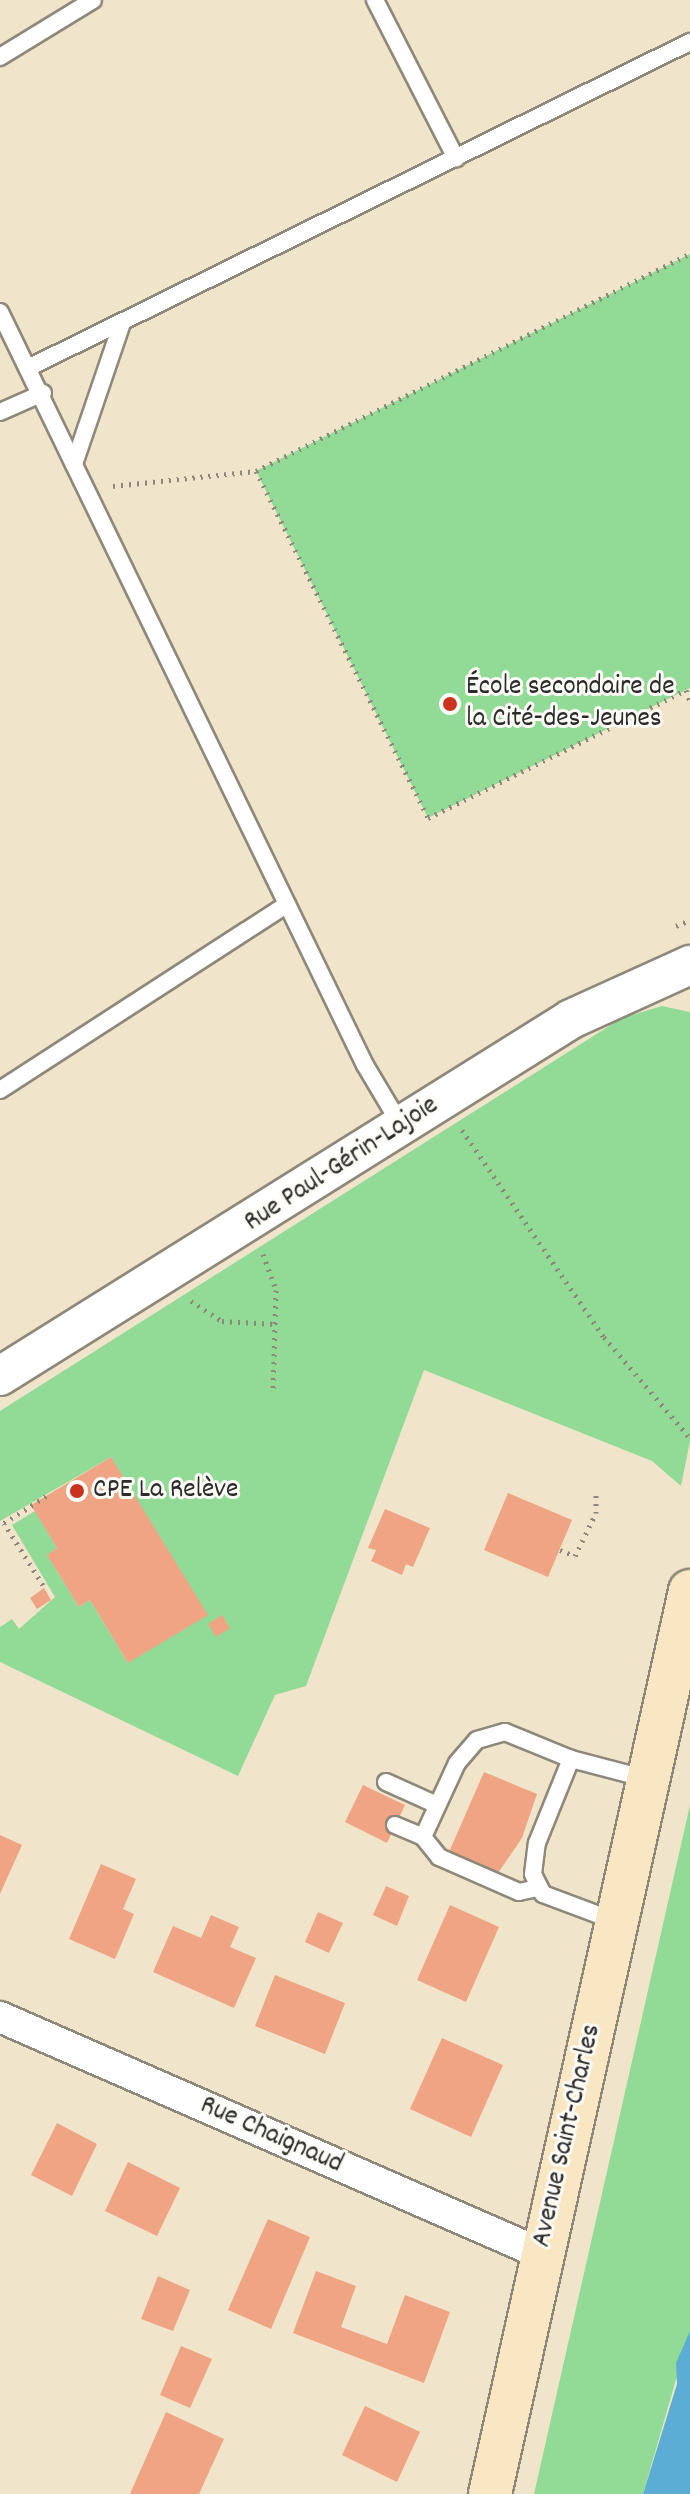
<!DOCTYPE html>
<meta charset="utf-8">
<style>
body{margin:0}
#map{position:relative;width:690px;height:2494px;overflow:hidden;background:#f0e5ca;font-family:Dekko,sans-serif}
div>[style]{position:absolute}
[style*='--x']{left:calc(var(--x)*1px);top:calc(var(--y)*1px);width:calc(var(--w)*1px);rotate:calc(var(--a)*1deg)}
.green>*{inset:0;background:#92db97}
.water>*{inset:0;background:#5badd6}
.building>*{inset:0;background:#efa584}
.path>*{height:5px;margin-top:-2.5px;transform-origin:0;background:repeating-linear-gradient(90deg,#8e887a 0 2px,transparent 0 8px)}
.roads{filter:drop-shadow(2px 0 #8e887a) drop-shadow(-2px 0 #8e887a) drop-shadow(0 2px #8e887a) drop-shadow(0 -2px #8e887a)}
.service>*{height:16px;margin:-8px;padding:0 8px;transform-origin:8px;border-radius:8px;background:#fff}
.minor>*{height:30px;margin:-15px;padding:0 15px;transform-origin:15px;border-radius:15px;background:#fff}
.tertiary>*{height:38px;margin:-19px;padding:0 19px;transform-origin:19px;border-radius:19px;background:#fff}
.secondary>*{height:42px;margin:-21px;padding:0 21px;transform-origin:21px;border-radius:21px;background:#f9e7c3}
.dots>*{width:22px;height:22px;translate:-50% -50%;box-sizing:border-box;border:4px solid #fdfcf7;border-radius:50%}
span{translate:-50% -50%;white-space:nowrap;text-align:center;line-height:1.15;-webkit-text-stroke:6px #fdfcf7;paint-order:stroke}
.poi-label{font-size:28px;color:#2b2b2b}
.left{translate:0 -50%;text-align:left}
.street-label{font-size:28px;color:#2b2b2b}
</style>
<div id="map">
<div class="green">
<i style="clip-path:polygon(690px 254px,690px 688px,428px 818px,256px 471px)"></i>
<i style="clip-path:polygon(662px 1006px,690px 1012px,690px 1441px,681px 1486px,652px 1461px,424px 1370px,306px 1686px,275px 1695px,238px 1776px,0 1662px,0 1627px,12px 1619px,19px 1629px,55px 1597px,12px 1525px,35px 1511px,57px 1548px,47px 1555px,79px 1607px,90px 1600px,128px 1663px,111px 1457px,0 1521px,0 1411px,622px 1018px)"></i>
<i style="clip-path:polygon(690px 1805px,690px 2331px,643px 2494px,534px 2494px)"></i>
</div>
<div class="water">
<i style="clip-path:polygon(690px 2331px,690px 2494px,643px 2494px,677px 2384px,676px 2363px)"></i>
</div>
<div class="building">
<i style="clip-path:polygon(111px 1457px,208px 1615px,128px 1663px,90px 1600px,79px 1607px,47px 1555px,57px 1548px,31px 1505px)"></i>
<i style="clip-path:polygon(508px 1493px,572px 1520px,548px 1577px,484px 1550px)"></i>
<i style="clip-path:polygon(385px 1509px,430px 1528px,413px 1567px,406px 1564px,402px 1575px,371px 1561px,376px 1550px,368px 1548px)"></i>
<i style="clip-path:polygon(44px 1588px,51px 1600px,37px 1609px,30px 1598px)"></i>
<i style="clip-path:polygon(222px 1615px,230px 1628px,216px 1637px,208px 1624px)"></i>
<i style="clip-path:polygon(484px 1772px,537px 1794px,522px 1838px,498px 1873px,449px 1852px)"></i>
<i style="clip-path:polygon(363px 1785px,405px 1805px,387px 1843px,345px 1822px)"></i>
<i style="clip-path:polygon(0 1835px,22px 1845px,0 1894px)"></i>
<i style="clip-path:polygon(101px 1864px,136px 1879px,123px 1909px,134px 1914px,115px 1959px,69px 1939px)"></i>
<i style="clip-path:polygon(386px 1886px,409px 1896px,397px 1926px,373px 1915px)"></i>
<i style="clip-path:polygon(450px 1905px,499px 1927px,466px 2002px,417px 1980px)"></i>
<i style="clip-path:polygon(318px 1912px,343px 1923px,329px 1953px,305px 1942px)"></i>
<i style="clip-path:polygon(211px 1915px,239px 1927px,230px 1947px,256px 1958px,234px 2008px,153px 1972px,173px 1926px,201px 1938px)"></i>
<i style="clip-path:polygon(275px 1975px,345px 2003px,325px 2054px,255px 2026px)"></i>
<i style="clip-path:polygon(442px 2038px,503px 2065px,471px 2137px,410px 2109px)"></i>
<i style="clip-path:polygon(57px 2123px,97px 2144px,72px 2196px,31px 2175px)"></i>
<i style="clip-path:polygon(128px 2162px,180px 2188px,157px 2236px,105px 2211px)"></i>
<i style="clip-path:polygon(268px 2219px,310px 2237px,271px 2329px,228px 2310px)"></i>
<i style="clip-path:polygon(316px 2271px,356px 2286px,341px 2327px,387px 2344px,405px 2295px,450px 2312px,424px 2383px,293px 2333px)"></i>
<i style="clip-path:polygon(158px 2276px,190px 2290px,173px 2331px,141px 2319px)"></i>
<i style="clip-path:polygon(181px 2346px,212px 2359px,190px 2408px,160px 2395px)"></i>
<i style="clip-path:polygon(365px 2406px,420px 2432px,397px 2482px,342px 2455px)"></i>
<i style="clip-path:polygon(166px 2412px,224px 2439px,199px 2494px,130px 2494px)"></i>
</div>
<div class="path">
<i style="--x:256;--y:471;--w:485;--a:-26.6"></i>
<i style="--x:113;--y:486;--w:144;--a:-6"></i>
<i style="--x:256;--y:471;--w:387;--a:63.6"></i>
<i style="--x:428;--y:818;--w:288;--a:-26.4"></i>
<i style="--x:686;--y:690;--w:12;--a:70"></i>
<i style="--x:676;--y:926;--w:15;--a:-23"></i>
<i style="--x:462;--y:1130;--w:251;--a:55.6"></i>
<i style="--x:604;--y:1337;--w:133;--a:49.6"></i>
<i style="--x:263;--y:1254;--w:38;--a:70"></i>
<i style="--x:276;--y:1290;--w:101;--a:91.7"></i>
<i style="--x:191;--y:1301;--w:37;--a:33"></i>
<i style="--x:222;--y:1321;--w:53;--a:3.2"></i>
<i style="--x:560;--y:1550;--w:16;--a:22"></i>
<i style="--x:575;--y:1556;--w:48;--a:-64"></i>
<i style="--x:596;--y:1513;--w:20;--a:-90"></i>
<i style="--x:43;--y:1585;--w:73;--a:-122.2"></i>
<i style="--x:4;--y:1523;--w:52;--a:-32.5"></i>
</div>
<div class="roads">
<div class="service">
<i style="--x:375;--y:0;--w:178;--a:62.9"></i>
<i style="--x:0;--y:57;--w:109;--a:-31.5"></i>
<i style="--x:0;--y:312;--w:837;--a:64.14"></i>
<i style="--x:365;--y:1065;--w:72;--a:59.2"></i>
<i style="--x:30;--y:367;--w:736;--a:-26.22"></i>
<i style="--x:0;--y:412;--w:47;--a:-23.8"></i>
<i style="--x:74;--y:464;--w:146;--a:-71.2"></i>
<i style="--x:0;--y:1090;--w:342;--a:-32.9"></i>
<i style="--x:386;--y:1782;--w:56;--a:24.3"></i>
<i style="--x:395;--y:1825;--w:30;--a:23"></i>
<i style="--x:423;--y:1837;--w:26;--a:51"></i>
<i style="--x:439;--y:1857;--w:87;--a:23.6"></i>
<i style="--x:519;--y:1892;--w:19;--a:-12"></i>
<i style="--x:423;--y:1837;--w:81;--a:-65.3"></i>
<i style="--x:457;--y:1763;--w:30;--a:-49"></i>
<i style="--x:477;--y:1740;--w:29;--a:-16"></i>
<i style="--x:505;--y:1732;--w:71;--a:22.2"></i>
<i style="--x:615;--y:1921;--w:77;--a:-159.4"></i>
<i style="--x:543;--y:1894;--w:22;--a:-117"></i>
<i style="--x:533;--y:1874;--w:31;--a:-83"></i>
<i style="--x:537;--y:1843;--w:91;--a:-68"></i>
<i style="--x:571;--y:1759;--w:79;--a:14.7"></i>
</div>
<div class="minor">
<i style="--x:0;--y:2017;--w:592;--a:23.62"></i>
</div>
<div class="tertiary">
<i style="--x:0;--y:1376;--w:673;--a:-32.01"></i>
<i style="--x:571;--y:1019;--w:131;--a:-24.4"></i>
</div>
<div class="secondary">
<i style="--x:490;--y:2494;--w:925;--a:-77.51"></i>
</div>
</div>
<div class="dots">
<i style="left:450px;top:704px;background:#c8321e"></i>
<i style="left:77px;top:1491px;background:#c8321e"></i>
</div>
<div class="poi-label">
<span class="left" style="left:466px;top:704px">École secondaire de<br>la Cité-des-Jeunes</span>
<span class="left" style="left:93px;top:1491px">CPE La Relève</span>
</div>
<div class="street-label">
<span style="left:342px;top:1165px;rotate:-33deg">Rue Paul-Gérin-Lajoie</span>
<span style="left:271px;top:2136px;rotate:24deg">Rue Chaignaud</span>
<span style="left:568px;top:2136px;rotate:-77deg">Avenue Saint-Charles</span>
</div>
</div>
